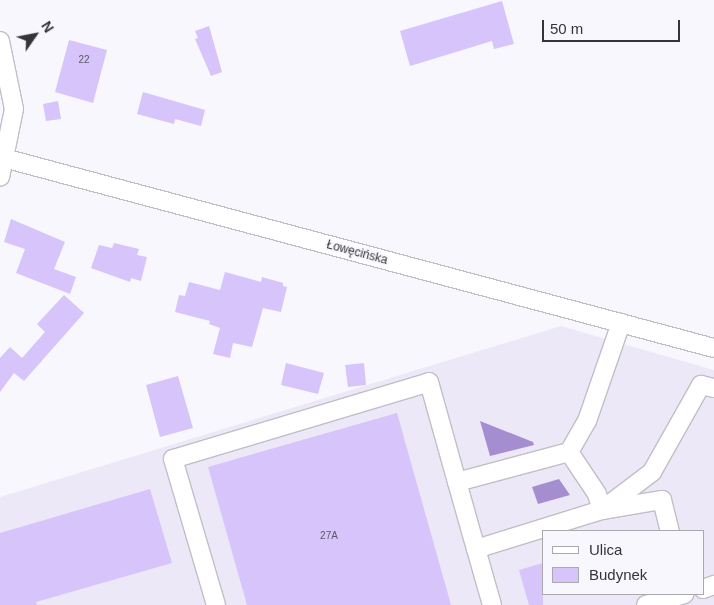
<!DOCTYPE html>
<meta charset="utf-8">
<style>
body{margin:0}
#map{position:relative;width:714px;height:605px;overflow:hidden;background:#f9f7fe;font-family:Arial,sans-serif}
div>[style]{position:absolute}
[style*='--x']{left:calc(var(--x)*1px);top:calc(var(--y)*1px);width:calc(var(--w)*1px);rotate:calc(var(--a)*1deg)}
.built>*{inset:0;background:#ede8f8}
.water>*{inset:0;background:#a48ecf}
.building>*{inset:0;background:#d6c4fb}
.roads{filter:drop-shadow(1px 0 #c1bec6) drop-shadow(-1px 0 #c1bec6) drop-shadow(0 1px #c1bec6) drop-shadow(0 -1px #c1bec6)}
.minor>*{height:18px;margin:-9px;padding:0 9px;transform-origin:9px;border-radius:9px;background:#fff}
span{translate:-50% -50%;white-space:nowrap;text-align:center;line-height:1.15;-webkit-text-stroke:4px #f9f7fe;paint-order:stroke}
.number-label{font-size:10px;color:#5d5868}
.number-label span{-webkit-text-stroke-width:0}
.street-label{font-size:12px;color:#353437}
.legend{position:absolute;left:542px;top:530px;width:162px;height:65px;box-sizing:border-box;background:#f9f7fe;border:1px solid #aba9ae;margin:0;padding:6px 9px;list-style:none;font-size:15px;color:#353437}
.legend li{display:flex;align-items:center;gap:10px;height:25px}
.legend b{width:25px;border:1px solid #aba9ae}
.north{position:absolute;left:10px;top:10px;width:50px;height:50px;-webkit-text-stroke:4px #f9f7fe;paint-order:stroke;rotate:57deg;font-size:14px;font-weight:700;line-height:20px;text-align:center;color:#353437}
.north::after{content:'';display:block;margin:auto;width:18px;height:22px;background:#353437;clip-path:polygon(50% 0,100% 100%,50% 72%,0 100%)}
.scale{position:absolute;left:542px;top:20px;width:138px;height:22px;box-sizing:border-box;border:2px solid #353437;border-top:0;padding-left:6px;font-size:15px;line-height:18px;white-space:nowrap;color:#353437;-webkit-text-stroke:4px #f9f7fe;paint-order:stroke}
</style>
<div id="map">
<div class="built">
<i style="clip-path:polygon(evenodd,561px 326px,714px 370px,714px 605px,0 605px,0 497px,561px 326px,543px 531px,703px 531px,703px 594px,543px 594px,543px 531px)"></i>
</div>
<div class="water">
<i style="clip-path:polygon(480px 421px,533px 442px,534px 445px,490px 456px)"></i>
<i style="clip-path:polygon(559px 479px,570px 495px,538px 504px,532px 487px)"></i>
</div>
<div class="building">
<i style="clip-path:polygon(502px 1px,514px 44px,494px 49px,492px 41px,410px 66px,400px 31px)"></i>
<i style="clip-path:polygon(209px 26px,222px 72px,211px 76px,195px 39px,198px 38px,195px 31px)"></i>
<i style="clip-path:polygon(69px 40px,107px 50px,93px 103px,55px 92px)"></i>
<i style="clip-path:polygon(143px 92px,205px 110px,201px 126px,175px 119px,174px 124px,137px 114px)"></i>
<i style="clip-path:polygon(58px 101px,61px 119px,46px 121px,43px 104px)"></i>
<i style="clip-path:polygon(11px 219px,65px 242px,54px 269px,76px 277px,70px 294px,16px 273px,25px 249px,4px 242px)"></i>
<i style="clip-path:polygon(114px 243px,139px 249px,137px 255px,147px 257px,141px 281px,131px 278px,130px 282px,91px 268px,99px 245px,112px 248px)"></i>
<i style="clip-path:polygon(225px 272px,261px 282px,262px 277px,283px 283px,283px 286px,287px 287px,281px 312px,263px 308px,252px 347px,233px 343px,230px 358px,213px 354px,220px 328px,209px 324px,210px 321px,175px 312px,179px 295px,185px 296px,189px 282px,220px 290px)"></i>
<i style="clip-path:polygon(64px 295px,84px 313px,24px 381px,14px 373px,0 392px,0 358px,10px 347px,22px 358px,45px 332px,37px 324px)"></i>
<i style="clip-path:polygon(286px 363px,324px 373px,318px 394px,281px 385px)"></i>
<i style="clip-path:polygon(364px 363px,366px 385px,348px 387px,345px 365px)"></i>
<i style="clip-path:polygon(178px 376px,193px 428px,160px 437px,146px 385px)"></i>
<i style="clip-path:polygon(397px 413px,451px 605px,247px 605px,208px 467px)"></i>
<i style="clip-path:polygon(150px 489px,172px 563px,36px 602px,37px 605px,0 605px,0 533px)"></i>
<i style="clip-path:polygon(543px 563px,543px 605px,529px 605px,519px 570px)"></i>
</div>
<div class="roads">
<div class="minor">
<i style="--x:0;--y:41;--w:69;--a:78.4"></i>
<i style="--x:14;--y:109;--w:69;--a:101.6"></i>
<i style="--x:0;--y:157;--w:739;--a:14.98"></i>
<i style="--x:569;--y:452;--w:50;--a:56.3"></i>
<i style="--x:597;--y:494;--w:17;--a:73"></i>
<i style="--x:602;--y:510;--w:61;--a:-9.5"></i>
<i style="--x:662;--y:500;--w:32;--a:76"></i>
<i style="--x:457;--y:482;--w:70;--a:74.2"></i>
<i style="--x:703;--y:589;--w:12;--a:-20"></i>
<i style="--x:216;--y:605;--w:152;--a:-106.4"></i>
<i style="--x:173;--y:459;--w:267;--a:-16.7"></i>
<i style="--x:429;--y:382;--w:104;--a:74.4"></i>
<i style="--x:457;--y:482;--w:116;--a:-15"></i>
<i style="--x:569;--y:452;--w:36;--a:-60"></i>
<i style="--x:587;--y:421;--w:104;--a:-70.9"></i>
<i style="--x:492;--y:605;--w:58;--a:-105.9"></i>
<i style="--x:476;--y:549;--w:132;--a:-17.2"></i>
<i style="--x:602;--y:510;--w:63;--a:-37.2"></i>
<i style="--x:652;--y:472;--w:100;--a:-60.6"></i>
<i style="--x:701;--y:385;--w:13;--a:13"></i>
<i style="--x:646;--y:605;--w:40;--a:-16"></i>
</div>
</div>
<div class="number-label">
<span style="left:84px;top:60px">22</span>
<span style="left:329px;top:536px">27A</span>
</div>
<div class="street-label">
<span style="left:357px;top:253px;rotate:15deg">Łowęcińska</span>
</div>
<ul class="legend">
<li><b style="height:6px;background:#fff"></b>Ulica</li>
<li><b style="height:14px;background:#d6c4fb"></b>Budynek</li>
</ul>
<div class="north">N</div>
<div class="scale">50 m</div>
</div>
